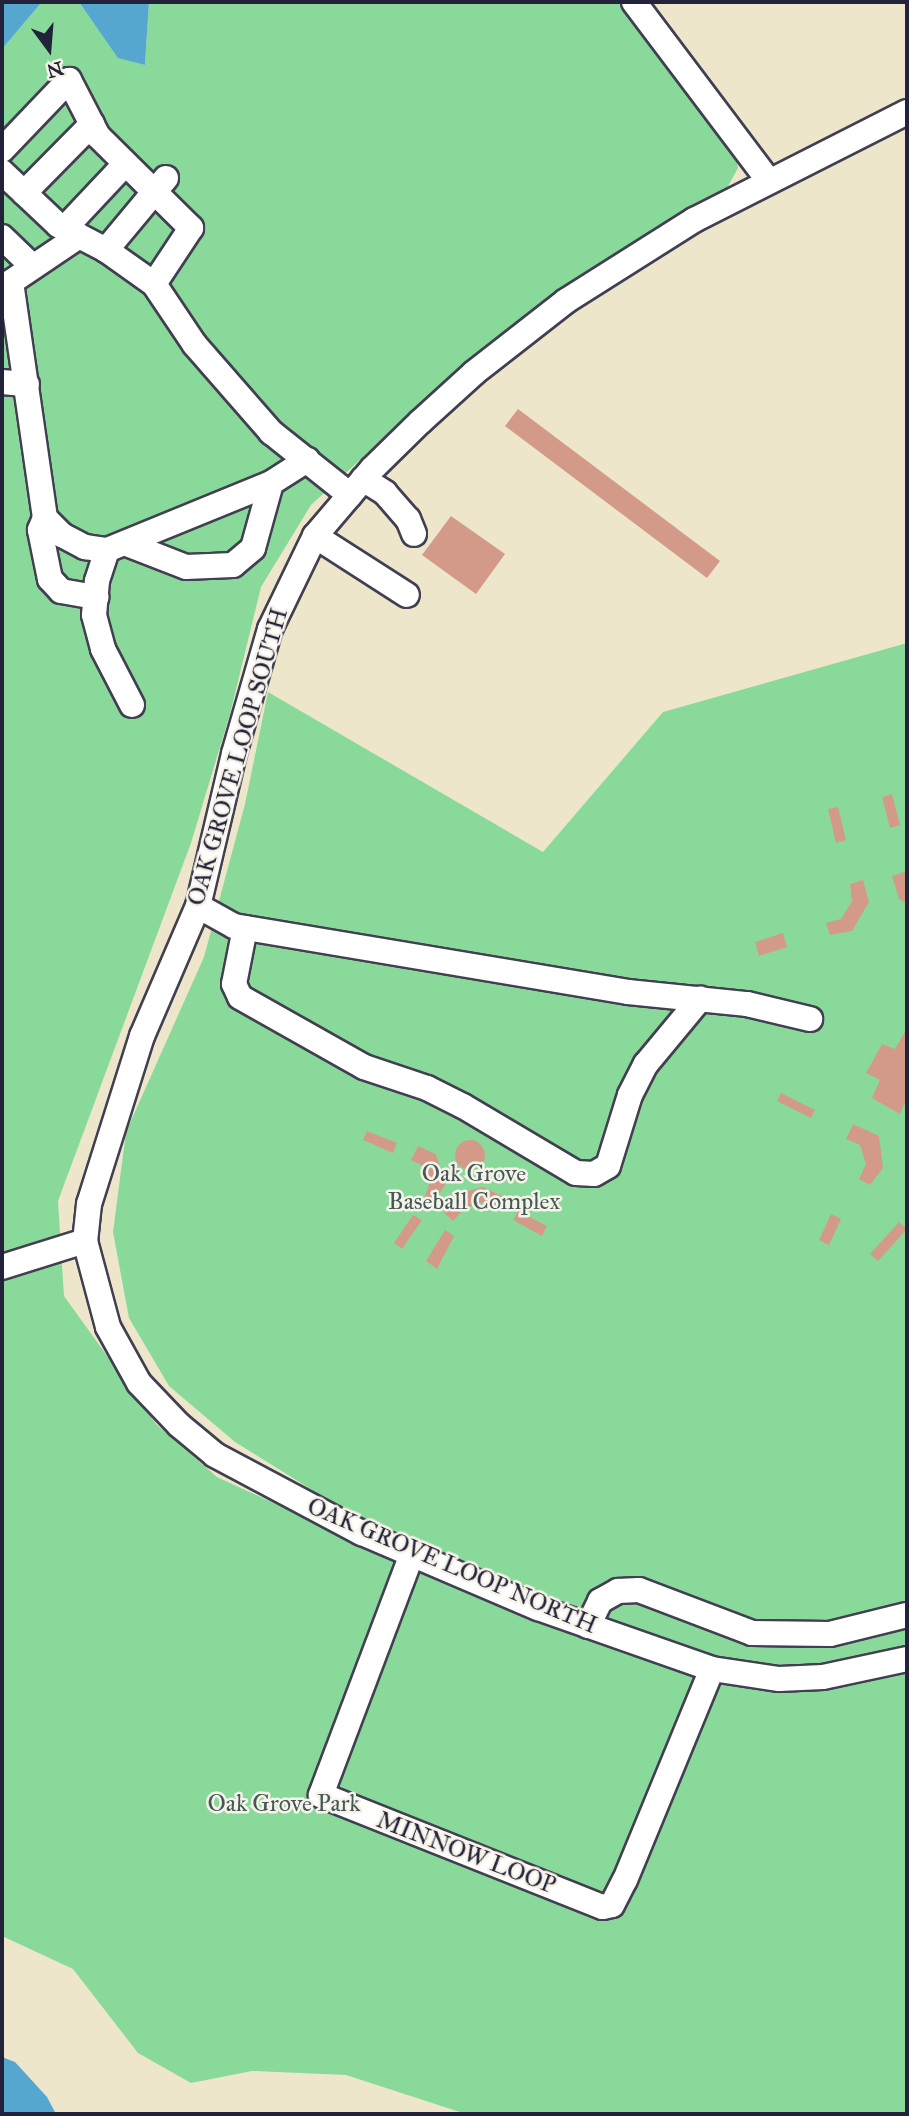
<!DOCTYPE html>
<style>
body{margin:0}
#map{position:relative;width:909px;height:2116px;overflow:hidden;background:#eee6cb;font-family:"IM FELL Great Primer",serif}
div>[style]{position:absolute}
[style*='--x']{left:calc(var(--x)*1px);top:calc(var(--y)*1px);width:calc(var(--w)*1px);rotate:calc(var(--a)*1deg)}
.green>*{inset:0;background:#89da9a}
.water>*{inset:0;background:#55a7d0}
.building>*{inset:0;background:#d39a8a}
.round{border-radius:50%}
.roads{filter:drop-shadow(2px 0 #413f51) drop-shadow(-2px 0 #413f51) drop-shadow(0 2px #413f51) drop-shadow(0 -2px #413f51)}
.minor>*{height:24px;margin:-12px;padding:0 12px;transform-origin:12px;border-radius:12px;background:#fff}
span{translate:-50% -50%;white-space:nowrap;text-align:center;line-height:1.15;-webkit-text-stroke:5px #f7f3e8;paint-order:stroke}
.street-label{font-size:24px;color:#22223b}
.park-label{font-size:24px;color:#415958}
.frame{position:absolute;inset:0;border:4px solid #22223b;pointer-events:none}
.north{position:absolute;left:14px;top:14px;width:70px;height:70px;-webkit-text-stroke:5px #f7f3e8;paint-order:stroke;rotate:164deg;font-size:19px;font-weight:700;line-height:28px;text-align:center;color:#22223b}
.north::after{content:'';display:block;margin:auto;width:24px;height:32px;background:#22223b;clip-path:polygon(50% 0,100% 100%,50% 72%,0 100%)}
</style>
<div id="map">
<div class="green">
<i style="clip-path:polygon(49px 2px,79px 2px,118px 57px,145px 65px,149px 2px,621px 2px,736px 155px,738px 168px,726px 190px,609px 260px,425px 400px,311px 505px,261px 587px,230px 714px,191px 843px,58px 1201px,64px 1296px,156px 1424px,217px 1477px,533px 1622px,557px 1600px,341px 1508px,235px 1442px,169px 1386px,129px 1318px,113px 1232px,126px 1132px,204px 957px,245px 804px,268px 692px,543px 852px,663px 712px,907px 643px,907px 2114px,466px 2114px,346px 2075px,252px 2071px,191px 2083px,138px 2053px,73px 1969px,2px 1936px,2px 49px,41px 3px)"></i>
</div>
<div class="water">
<i style="clip-path:polygon(2px 2px,49px 2px,41px 3px,2px 49px)"></i>
<i style="clip-path:polygon(79px 2px,149px 2px,145px 65px,118px 58px)"></i>
<i style="clip-path:polygon(2px 2057px,15px 2062px,47px 2097px,56px 2114px,2px 2114px)"></i>
</div>
<div class="building">
<i style="clip-path:polygon(518px 409px,720px 561px,707px 578px,505px 426px)"></i>
<i style="clip-path:polygon(451px 516px,505px 554px,476px 594px,422px 555px)"></i>
<i style="clip-path:polygon(892px 794px,900px 825px,890px 828px,882px 797px)"></i>
<i style="clip-path:polygon(838px 807px,846px 840px,836px 843px,828px 809px)"></i>
<i style="clip-path:polygon(907px 871px,907px 904px,899px 899px,892px 876px)"></i>
<i style="clip-path:polygon(863px 880px,869px 902px,852px 931px,830px 935px,826px 923px,841px 919px,852px 901px,850px 884px)"></i>
<i style="clip-path:polygon(783px 933px,787px 947px,759px 956px,755px 942px)"></i>
<i style="clip-path:polygon(907px 1028px,907px 1099px,900px 1114px,872px 1098px,880px 1080px,866px 1073px,882px 1044px,895px 1049px)"></i>
<i style="clip-path:polygon(781px 1093px,815px 1110px,811px 1118px,777px 1101px)"></i>
<i style="clip-path:polygon(853px 1124px,879px 1136px,883px 1168px,870px 1185px,859px 1179px,866px 1164px,860px 1145px,846px 1139px)"></i>
<i style="clip-path:polygon(367px 1131px,397px 1143px,393px 1153px,363px 1140px)"></i>
<i class="round" style="left:455px;top:1140px;width:30px;height:30px"></i>
<i style="clip-path:polygon(418px 1146px,436px 1154px,445px 1185px,431px 1207px,423px 1202px,429px 1185px,423px 1166px,411px 1160px)"></i>
<i style="clip-path:polygon(483px 1187px,504px 1197px,500px 1209px,484px 1202px,465px 1208px,453px 1221px,444px 1213px,456px 1194px)"></i>
<i style="clip-path:polygon(518px 1211px,547px 1226px,542px 1236px,513px 1220px)"></i>
<i style="clip-path:polygon(831px 1214px,841px 1219px,829px 1245px,819px 1240px)"></i>
<i style="clip-path:polygon(413px 1215px,422px 1220px,402px 1249px,394px 1243px)"></i>
<i style="clip-path:polygon(899px 1222px,907px 1229px,878px 1261px,870px 1254px)"></i>
<i style="clip-path:polygon(445px 1230px,454px 1236px,437px 1269px,426px 1261px)"></i>
</div>
<div class="roads">
<div class="minor">
<i style="--x:634;--y:2;--w:224;--a:53"></i>
<i style="--x:907;--y:112;--w:239;--a:153.1"></i>
<i style="--x:694;--y:220;--w:151;--a:147.7"></i>
<i style="--x:566;--y:301;--w:117;--a:142"></i>
<i style="--x:474;--y:373;--w:73;--a:137.8"></i>
<i style="--x:420;--y:422;--w:67;--a:135.6"></i>
<i style="--x:372;--y:469;--w:88;--a:130.4"></i>
<i style="--x:315;--y:536;--w:103;--a:115.8"></i>
<i style="--x:270;--y:629;--w:130;--a:106.1"></i>
<i style="--x:234;--y:754;--w:156;--a:103.3"></i>
<i style="--x:198;--y:906;--w:142;--a:113.3"></i>
<i style="--x:142;--y:1036;--w:176;--a:107.5"></i>
<i style="--x:89;--y:1204;--w:37;--a:96"></i>
<i style="--x:85;--y:1241;--w:89;--a:75"></i>
<i style="--x:108;--y:1327;--w:64;--a:61"></i>
<i style="--x:139;--y:1383;--w:58;--a:46.4"></i>
<i style="--x:179;--y:1425;--w:47;--a:39.8"></i>
<i style="--x:215;--y:1455;--w:166;--a:28"></i>
<i style="--x:362;--y:1533;--w:191;--a:23.1"></i>
<i style="--x:538;--y:1608;--w:184;--a:19.3"></i>
<i style="--x:712;--y:1669;--w:68;--a:8.5"></i>
<i style="--x:779;--y:1679;--w:44;--a:-2.6"></i>
<i style="--x:823;--y:1677;--w:86;--a:-12.1"></i>
<i style="--x:2;--y:150;--w:97;--a:-46.3"></i>
<i style="--x:69;--y:80;--w:63;--a:62.6"></i>
<i style="--x:98;--y:136;--w:131;--a:44.7"></i>
<i style="--x:191;--y:228;--w:67;--a:123.5"></i>
<i style="--x:2;--y:172;--w:77;--a:43.4"></i>
<i style="--x:58;--y:225;--w:54;--a:27.5"></i>
<i style="--x:166;--y:178;--w:94;--a:129.8"></i>
<i style="--x:106;--y:250;--w:59;--a:35.3"></i>
<i style="--x:154;--y:284;--w:73;--a:56.1"></i>
<i style="--x:195;--y:345;--w:116;--a:48.9"></i>
<i style="--x:271;--y:432;--w:101;--a:38.6"></i>
<i style="--x:24;--y:193;--w:97;--a:-45.4"></i>
<i style="--x:65;--y:228;--w:88;--a:-46.8"></i>
<i style="--x:2;--y:237;--w:43;--a:44.1"></i>
<i style="--x:11;--y:282;--w:238;--a:81.8"></i>
<i style="--x:45;--y:518;--w:24;--a:45"></i>
<i style="--x:62;--y:535;--w:26;--a:28"></i>
<i style="--x:85;--y:547;--w:22;--a:8"></i>
<i style="--x:107;--y:550;--w:177;--a:-22.2"></i>
<i style="--x:271;--y:483;--w:43;--a:-32.6"></i>
<i style="--x:2;--y:288;--w:93;--a:-34"></i>
<i style="--x:2;--y:382;--w:25;--a:5"></i>
<i style="--x:363;--y:479;--w:26;--a:32"></i>
<i style="--x:385;--y:493;--w:35;--a:49"></i>
<i style="--x:408;--y:519;--w:16;--a:68"></i>
<i style="--x:45;--y:518;--w:13;--a:113"></i>
<i style="--x:40;--y:530;--w:50;--a:78.5"></i>
<i style="--x:50;--y:579;--w:16;--a:47"></i>
<i style="--x:61;--y:591;--w:36;--a:10"></i>
<i style="--x:315;--y:536;--w:109;--a:32.7"></i>
<i style="--x:127;--y:544;--w:63;--a:21.3"></i>
<i style="--x:186;--y:567;--w:47;--a:-2.4"></i>
<i style="--x:233;--y:565;--w:26;--a:-40"></i>
<i style="--x:253;--y:548;--w:67;--a:-74.5"></i>
<i style="--x:107;--y:550;--w:33;--a:108"></i>
<i style="--x:97;--y:581;--w:34;--a:95"></i>
<i style="--x:94;--y:615;--w:35;--a:75"></i>
<i style="--x:103;--y:649;--w:63;--a:62.6"></i>
<i style="--x:198;--y:906;--w:41;--a:29.1"></i>
<i style="--x:234;--y:926;--w:399;--a:9.5"></i>
<i style="--x:628;--y:992;--w:120;--a:5.8"></i>
<i style="--x:747;--y:1004;--w:65;--a:13.4"></i>
<i style="--x:245;--y:928;--w:57;--a:101.1"></i>
<i style="--x:234;--y:984;--w:14;--a:65"></i>
<i style="--x:240;--y:997;--w:142;--a:29.4"></i>
<i style="--x:364;--y:1067;--w:66;--a:18.4"></i>
<i style="--x:427;--y:1088;--w:40;--a:26.6"></i>
<i style="--x:463;--y:1106;--w:131;--a:30.7"></i>
<i style="--x:576;--y:1173;--w:18;--a:3"></i>
<i style="--x:594;--y:1174;--w:16;--a:-30"></i>
<i style="--x:608;--y:1166;--w:74;--a:-72.8"></i>
<i style="--x:630;--y:1095;--w:35;--a:-63"></i>
<i style="--x:646;--y:1064;--w:85;--a:-50.3"></i>
<i style="--x:2;--y:1267;--w:87;--a:-17.4"></i>
<i style="--x:412;--y:1554;--w:258;--a:110.7"></i>
<i style="--x:321;--y:1795;--w:303;--a:21.7"></i>
<i style="--x:603;--y:1907;--w:9;--a:-13"></i>
<i style="--x:612;--y:1905;--w:28;--a:-63"></i>
<i style="--x:625;--y:1880;--w:228;--a:-67.6"></i>
<i style="--x:588;--y:1626;--w:28;--a:-64"></i>
<i style="--x:600;--y:1601;--w:21;--a:-29"></i>
<i style="--x:618;--y:1591;--w:21;--a:-3"></i>
<i style="--x:639;--y:1590;--w:121;--a:20.8"></i>
<i style="--x:752;--y:1633;--w:78;--a:0.7"></i>
<i style="--x:830;--y:1634;--w:79;--a:-13.9"></i>
</div>
</div>
<div class="street-label">
<span style="left:238px;top:757px;rotate:-74deg">OAK GROVE LOOP SOUTH</span>
<span style="left:452px;top:1566px;rotate:23deg">OAK GROVE LOOP NORTH</span>
<span style="left:466px;top:1853px;rotate:21deg">MINNOW LOOP</span>
</div>
<div class="park-label">
<span style="left:474px;top:1188px">Oak Grove<br>Baseball Complex</span>
<span style="left:284px;top:1804px">Oak Grove Park</span>
</div>
<div class="frame"></div>
<div class="north">N</div>
</div>
